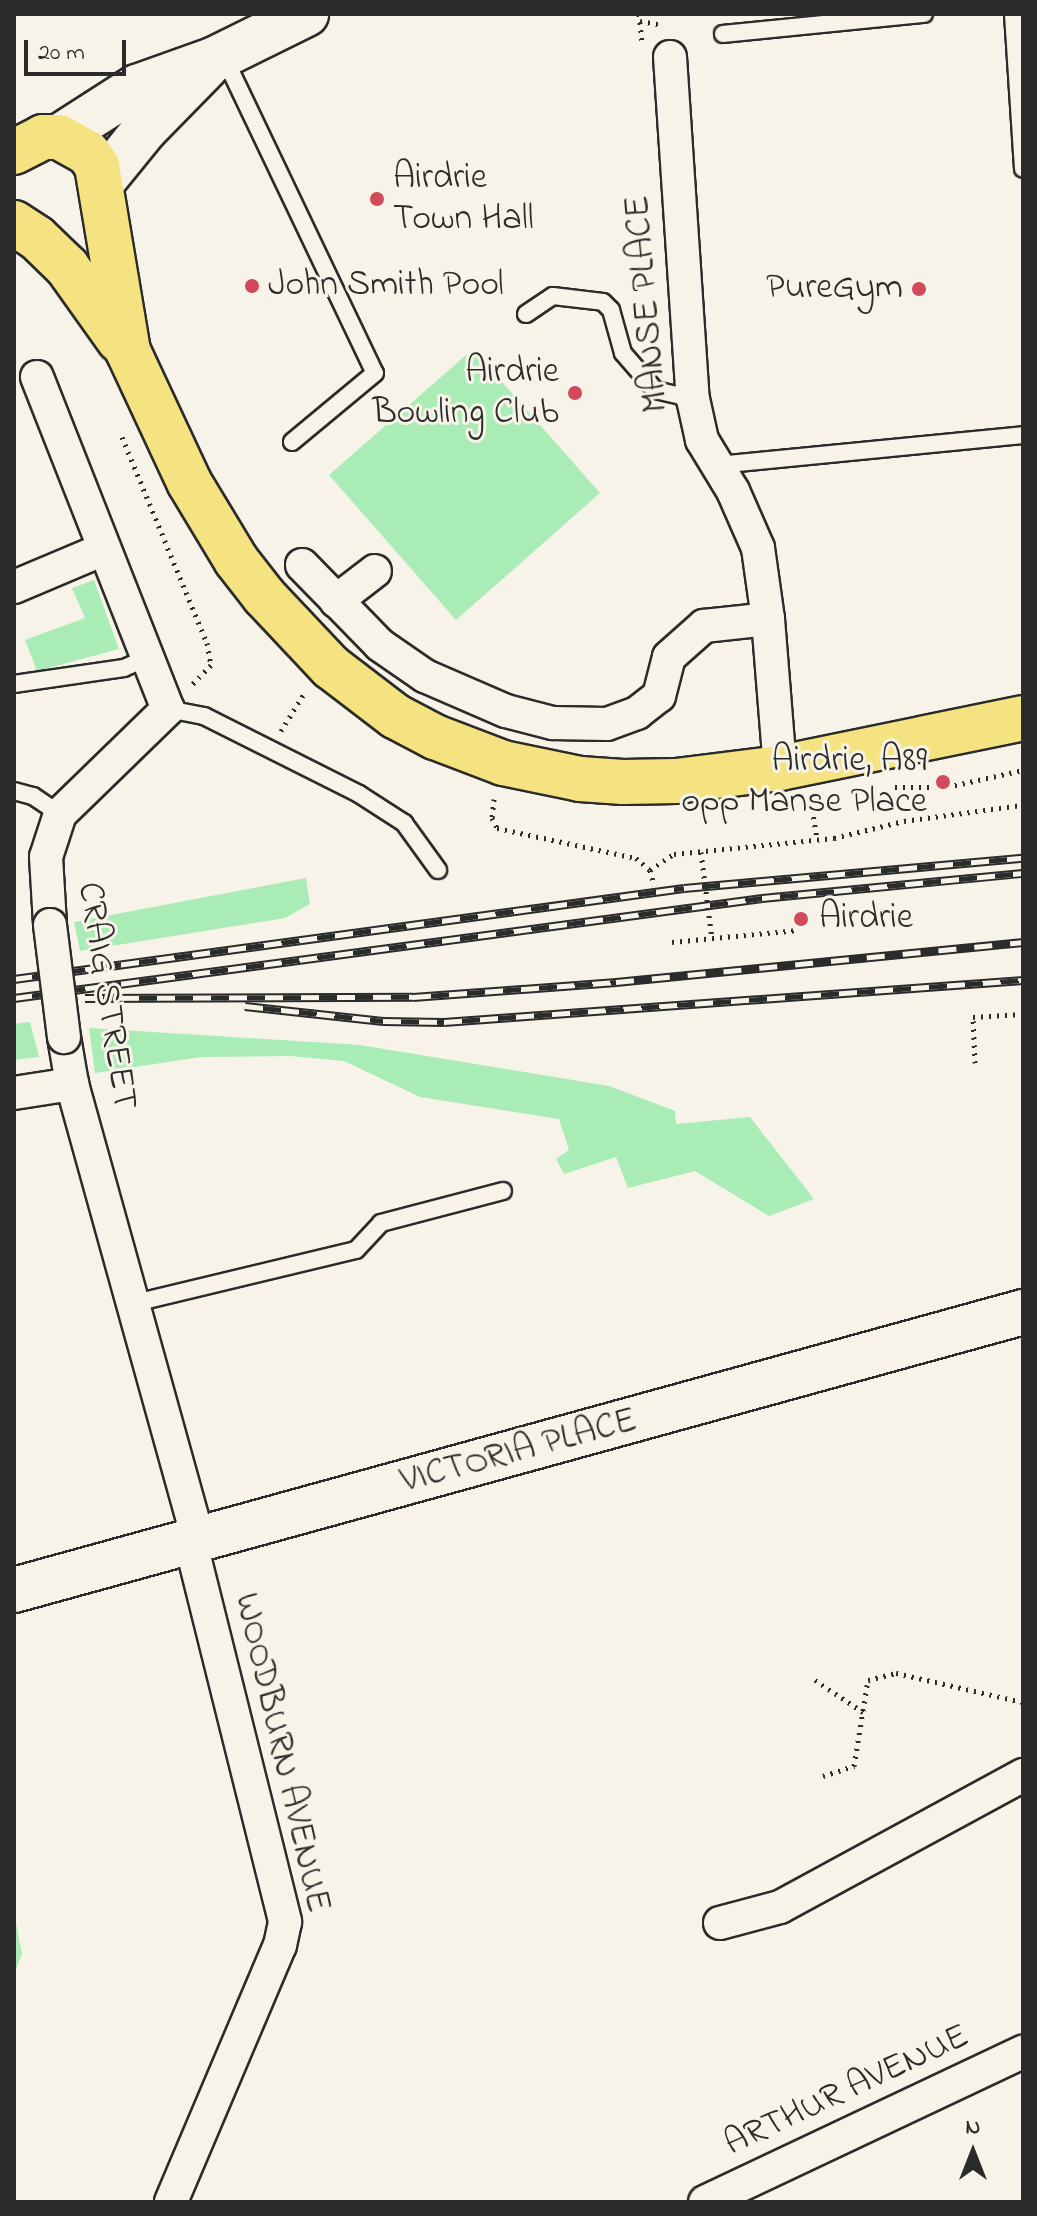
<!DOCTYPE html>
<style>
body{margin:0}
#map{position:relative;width:1037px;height:2216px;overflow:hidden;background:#f7f3e8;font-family:"Indie Flower",sans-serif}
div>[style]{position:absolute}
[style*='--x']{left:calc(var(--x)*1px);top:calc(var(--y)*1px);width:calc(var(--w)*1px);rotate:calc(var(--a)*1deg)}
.green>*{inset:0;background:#aaecb6}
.path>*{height:5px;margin-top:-2.5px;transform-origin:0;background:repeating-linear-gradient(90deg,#2b2b2b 0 2px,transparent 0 8px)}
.roads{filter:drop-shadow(2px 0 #2b2b2b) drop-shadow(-2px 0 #2b2b2b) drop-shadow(0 2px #2b2b2b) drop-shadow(0 -2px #2b2b2b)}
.lane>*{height:16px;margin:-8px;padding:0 8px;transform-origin:8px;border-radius:8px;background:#f7f3e8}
.street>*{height:32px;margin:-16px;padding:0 16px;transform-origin:16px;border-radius:16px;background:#f7f3e8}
.secondary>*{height:44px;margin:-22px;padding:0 22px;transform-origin:22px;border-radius:22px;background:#f7f3e8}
.primary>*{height:44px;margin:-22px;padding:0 22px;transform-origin:22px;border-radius:22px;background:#f5e382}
.rail>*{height:9px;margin-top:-4.5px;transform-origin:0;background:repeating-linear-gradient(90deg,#f7f3e8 0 18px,#2b2b2b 0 36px);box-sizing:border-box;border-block:2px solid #2b2b2b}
.path-bridge>*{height:5px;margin-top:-2.5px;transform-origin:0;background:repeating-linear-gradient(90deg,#2b2b2b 0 2px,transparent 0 8px)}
.bridges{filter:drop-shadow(2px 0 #2b2b2b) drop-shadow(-2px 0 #2b2b2b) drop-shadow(0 2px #2b2b2b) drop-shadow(0 -2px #2b2b2b)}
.street-bridge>*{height:32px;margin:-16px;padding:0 16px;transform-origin:16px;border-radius:16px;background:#f7f3e8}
.dots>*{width:22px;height:22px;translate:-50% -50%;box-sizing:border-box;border:4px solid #f7f3e8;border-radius:50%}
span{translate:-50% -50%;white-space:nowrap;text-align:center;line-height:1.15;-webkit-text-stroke:6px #f7f3e8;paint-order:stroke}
.poi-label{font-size:36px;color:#2b2b2b}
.left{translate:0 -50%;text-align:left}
.right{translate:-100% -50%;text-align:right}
.street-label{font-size:36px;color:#2b2b2b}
.frame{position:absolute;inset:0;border:16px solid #2b2b2b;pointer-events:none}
.north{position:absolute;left:933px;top:2112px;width:80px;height:80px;-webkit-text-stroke:6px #f7f3e8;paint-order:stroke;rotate:0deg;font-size:22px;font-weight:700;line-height:32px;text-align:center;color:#2b2b2b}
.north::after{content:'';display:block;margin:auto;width:28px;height:36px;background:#2b2b2b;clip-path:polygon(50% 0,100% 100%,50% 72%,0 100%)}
.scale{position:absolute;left:24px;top:40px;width:102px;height:36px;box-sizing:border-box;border:4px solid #2b2b2b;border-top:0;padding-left:10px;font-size:24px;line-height:28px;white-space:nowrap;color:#2b2b2b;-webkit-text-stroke:6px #f7f3e8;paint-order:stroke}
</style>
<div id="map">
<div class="green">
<i style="clip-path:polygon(473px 349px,600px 493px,456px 620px,329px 475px)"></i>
<i style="clip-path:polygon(94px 580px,119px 649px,37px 671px,25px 640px,85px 618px,72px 588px)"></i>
<i style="clip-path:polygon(306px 878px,310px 904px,285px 918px,80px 951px,74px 922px)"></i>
<i style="clip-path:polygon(30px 1022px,39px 1057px,14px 1060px,14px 1024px)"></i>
<i style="clip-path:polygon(89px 1028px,360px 1045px,609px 1086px,675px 1111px,676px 1124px,750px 1117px,814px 1199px,769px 1216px,695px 1171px,628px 1188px,616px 1157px,564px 1174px,556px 1159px,569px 1150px,559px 1119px,420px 1097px,344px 1061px,290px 1056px,201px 1057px,95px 1073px)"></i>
<i style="clip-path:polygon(14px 1912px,22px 1954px,14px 1974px)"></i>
</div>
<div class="path">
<i style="--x:639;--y:14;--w:28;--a:84"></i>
<i style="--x:640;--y:21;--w:23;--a:10"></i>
<i style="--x:122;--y:437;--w:223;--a:67.6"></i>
<i style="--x:207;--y:643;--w:22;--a:80"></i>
<i style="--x:211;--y:665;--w:29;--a:134"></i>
<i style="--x:281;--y:731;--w:46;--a:-58.4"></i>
<i style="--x:895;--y:787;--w:52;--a:0"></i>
<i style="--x:947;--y:787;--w:78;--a:-12.6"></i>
<i style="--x:494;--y:799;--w:19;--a:96"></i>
<i style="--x:492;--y:818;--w:11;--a:63"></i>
<i style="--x:497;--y:828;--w:142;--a:12.2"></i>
<i style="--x:636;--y:858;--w:18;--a:41"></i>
<i style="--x:650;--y:870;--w:16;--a:75"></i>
<i style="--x:811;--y:801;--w:39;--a:81"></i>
<i style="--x:650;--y:870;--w:29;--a:-34"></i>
<i style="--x:674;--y:854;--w:161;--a:-5.7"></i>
<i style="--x:834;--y:838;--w:72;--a:-13.7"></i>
<i style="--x:904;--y:821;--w:120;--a:-7.7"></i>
<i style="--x:672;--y:942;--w:127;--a:-5.4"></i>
<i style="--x:975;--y:1063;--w:46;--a:-92.5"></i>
<i style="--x:973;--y:1017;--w:50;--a:-3.4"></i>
<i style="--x:815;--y:1680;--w:58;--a:33.7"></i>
<i style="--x:823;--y:1776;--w:33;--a:-18"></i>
<i style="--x:854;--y:1766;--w:87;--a:-80.8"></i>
<i style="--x:868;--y:1680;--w:29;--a:-14"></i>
<i style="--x:896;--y:1673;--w:130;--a:12.9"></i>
</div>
<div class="roads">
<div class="lane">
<i style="--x:1013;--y:14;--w:155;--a:86.3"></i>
<i style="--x:723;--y:34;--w:202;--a:-5.7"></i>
<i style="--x:224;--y:57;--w:350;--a:64.5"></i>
<i style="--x:375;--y:373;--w:108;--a:140.3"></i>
<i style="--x:526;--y:314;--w:32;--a:-34"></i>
<i style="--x:553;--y:296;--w:50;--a:6.8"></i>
<i style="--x:603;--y:302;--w:11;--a:45"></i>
<i style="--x:611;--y:310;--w:45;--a:74.4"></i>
<i style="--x:623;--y:353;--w:49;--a:49.1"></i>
<i style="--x:655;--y:390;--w:39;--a:13"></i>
<i style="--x:718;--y:465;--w:306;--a:-5.6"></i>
<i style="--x:14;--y:684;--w:111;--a:-8.3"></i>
<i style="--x:124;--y:668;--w:27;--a:-24"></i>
<i style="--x:168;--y:709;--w:37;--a:11"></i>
<i style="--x:204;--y:716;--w:174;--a:26.7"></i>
<i style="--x:359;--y:794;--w:54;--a:32.8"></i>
<i style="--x:404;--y:823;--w:58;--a:54.1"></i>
<i style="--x:14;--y:791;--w:20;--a:15"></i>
<i style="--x:33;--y:796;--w:32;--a:34"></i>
<i style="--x:135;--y:1303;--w:227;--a:-13.5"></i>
<i style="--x:356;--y:1250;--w:37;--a:-47"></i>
<i style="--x:381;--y:1223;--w:126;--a:-14.7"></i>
</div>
<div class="street">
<i style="--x:670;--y:57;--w:343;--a:86.2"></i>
<i style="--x:693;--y:399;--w:42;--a:77.6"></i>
<i style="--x:702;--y:440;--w:60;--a:58.7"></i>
<i style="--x:733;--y:491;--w:62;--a:66.3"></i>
<i style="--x:758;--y:548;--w:72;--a:82"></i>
<i style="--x:768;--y:619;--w:149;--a:85.4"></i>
<i style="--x:37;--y:377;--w:357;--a:68.5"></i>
<i style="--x:168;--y:709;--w:151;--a:135.8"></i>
<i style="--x:60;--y:814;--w:45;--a:108"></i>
<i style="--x:46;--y:857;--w:68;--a:86.6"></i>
<i style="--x:302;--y:565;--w:112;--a:45.7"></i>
<i style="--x:380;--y:645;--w:55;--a:34.6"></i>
<i style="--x:425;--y:676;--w:88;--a:23.4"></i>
<i style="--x:506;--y:711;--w:48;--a:14.6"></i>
<i style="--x:552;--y:723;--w:55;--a:1"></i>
<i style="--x:607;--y:724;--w:32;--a:-20"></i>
<i style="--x:637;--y:713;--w:28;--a:-38"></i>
<i style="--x:659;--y:696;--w:40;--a:-75.6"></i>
<i style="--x:669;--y:657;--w:47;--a:-41.5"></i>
<i style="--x:704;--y:626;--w:64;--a:-6.2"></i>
<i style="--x:14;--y:587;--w:98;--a:-22.9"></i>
<i style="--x:336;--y:601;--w:49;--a:-37.6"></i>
<i style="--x:64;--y:1037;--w:48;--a:80.3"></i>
<i style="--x:72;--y:1084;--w:458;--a:74.5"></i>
<i style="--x:194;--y:1525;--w:35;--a:88"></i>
<i style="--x:195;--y:1560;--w:373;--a:76"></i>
<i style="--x:285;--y:1922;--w:24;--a:102"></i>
<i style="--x:280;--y:1945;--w:279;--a:113"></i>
<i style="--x:14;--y:1093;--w:59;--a:-8.8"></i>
<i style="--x:720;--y:1923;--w:62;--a:-14.9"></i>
<i style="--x:780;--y:1907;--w:277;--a:-28.5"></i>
<i style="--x:705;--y:2202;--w:352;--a:-25.3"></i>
</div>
<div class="secondary">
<i style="--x:59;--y:137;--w:93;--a:-32.7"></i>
<i style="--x:137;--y:87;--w:81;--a:-19.6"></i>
<i style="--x:213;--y:60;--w:104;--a:-26.3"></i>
<i style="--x:102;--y:182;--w:68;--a:-50.9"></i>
<i style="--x:145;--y:129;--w:87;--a:-45.5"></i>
<i style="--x:14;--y:1590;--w:1047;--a:-15.4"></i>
</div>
<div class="primary">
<i style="--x:14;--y:152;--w:33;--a:-27"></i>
<i style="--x:43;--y:137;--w:16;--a:0"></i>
<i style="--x:59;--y:137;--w:33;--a:29"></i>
<i style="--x:88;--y:153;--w:16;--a:55"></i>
<i style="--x:97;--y:166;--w:188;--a:80.5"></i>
<i style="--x:128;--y:351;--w:145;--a:65"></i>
<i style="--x:189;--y:482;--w:91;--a:58.9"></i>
<i style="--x:236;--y:560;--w:46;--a:52.1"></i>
<i style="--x:264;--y:596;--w:98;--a:46.7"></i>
<i style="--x:331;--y:667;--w:81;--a:37.4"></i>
<i style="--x:395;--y:716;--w:45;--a:27.7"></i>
<i style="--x:435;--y:737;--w:73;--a:20.9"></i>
<i style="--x:503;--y:763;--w:79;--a:11.7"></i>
<i style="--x:580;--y:779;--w:43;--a:4"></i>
<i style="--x:623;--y:782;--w:53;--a:-1.1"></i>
<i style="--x:676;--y:781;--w:105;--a:-7.1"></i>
<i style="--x:780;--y:768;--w:248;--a:-11.6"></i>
<i style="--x:14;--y:223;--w:27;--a:33"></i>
<i style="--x:37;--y:238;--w:42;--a:44"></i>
<i style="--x:67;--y:267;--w:90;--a:54.5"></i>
</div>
</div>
<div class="rail">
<i style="--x:14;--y:979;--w:676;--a:-7.73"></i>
<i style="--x:684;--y:888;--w:340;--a:-5.1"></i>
<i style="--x:14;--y:998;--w:755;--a:-7.61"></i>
<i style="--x:762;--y:898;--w:262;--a:-5.5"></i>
<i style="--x:85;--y:998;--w:328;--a:-0.2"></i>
<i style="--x:413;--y:997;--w:204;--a:-4.2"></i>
<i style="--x:616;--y:982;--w:409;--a:-5.6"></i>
<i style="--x:245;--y:1006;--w:139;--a:6.2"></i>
<i style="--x:383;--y:1021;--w:61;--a:0.9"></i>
<i style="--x:444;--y:1022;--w:581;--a:-4.15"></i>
</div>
<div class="path-bridge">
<i style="--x:701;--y:852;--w:88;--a:82.8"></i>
</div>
<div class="bridges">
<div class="street-bridge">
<i style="--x:50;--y:925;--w:113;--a:82.9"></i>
</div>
</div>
<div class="dots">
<i style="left:377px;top:199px;background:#d1495b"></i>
<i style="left:252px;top:286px;background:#d1495b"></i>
<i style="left:919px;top:289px;background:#d1495b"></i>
<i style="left:575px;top:393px;background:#d1495b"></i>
<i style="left:943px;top:782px;background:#d1495b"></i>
<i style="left:801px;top:919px;background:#d1495b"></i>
</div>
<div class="poi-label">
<span class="left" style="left:393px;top:199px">Airdrie<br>Town Hall</span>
<span class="left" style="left:268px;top:286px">John Smith Pool</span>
<span class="right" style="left:903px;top:289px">PureGym</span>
<span class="right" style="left:559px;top:393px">Airdrie<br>Bowling Club</span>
<span class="right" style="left:927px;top:782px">Airdrie, A89<br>opp Manse Place</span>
<span class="left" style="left:819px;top:919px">Airdrie</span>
</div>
<div class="street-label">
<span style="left:648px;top:304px;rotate:-95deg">MANSE PLACE</span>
<span style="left:106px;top:996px;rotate:81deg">CRAIG STREET</span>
<span style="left:519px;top:1452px;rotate:-15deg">VICTORIA PLACE</span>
<span style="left:281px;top:1753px;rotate:77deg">WOODBURN AVENUE</span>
<span style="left:847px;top:2091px;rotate:-25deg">ARTHUR AVENUE</span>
</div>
<div class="frame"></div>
<div class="north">N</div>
<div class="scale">20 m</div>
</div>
